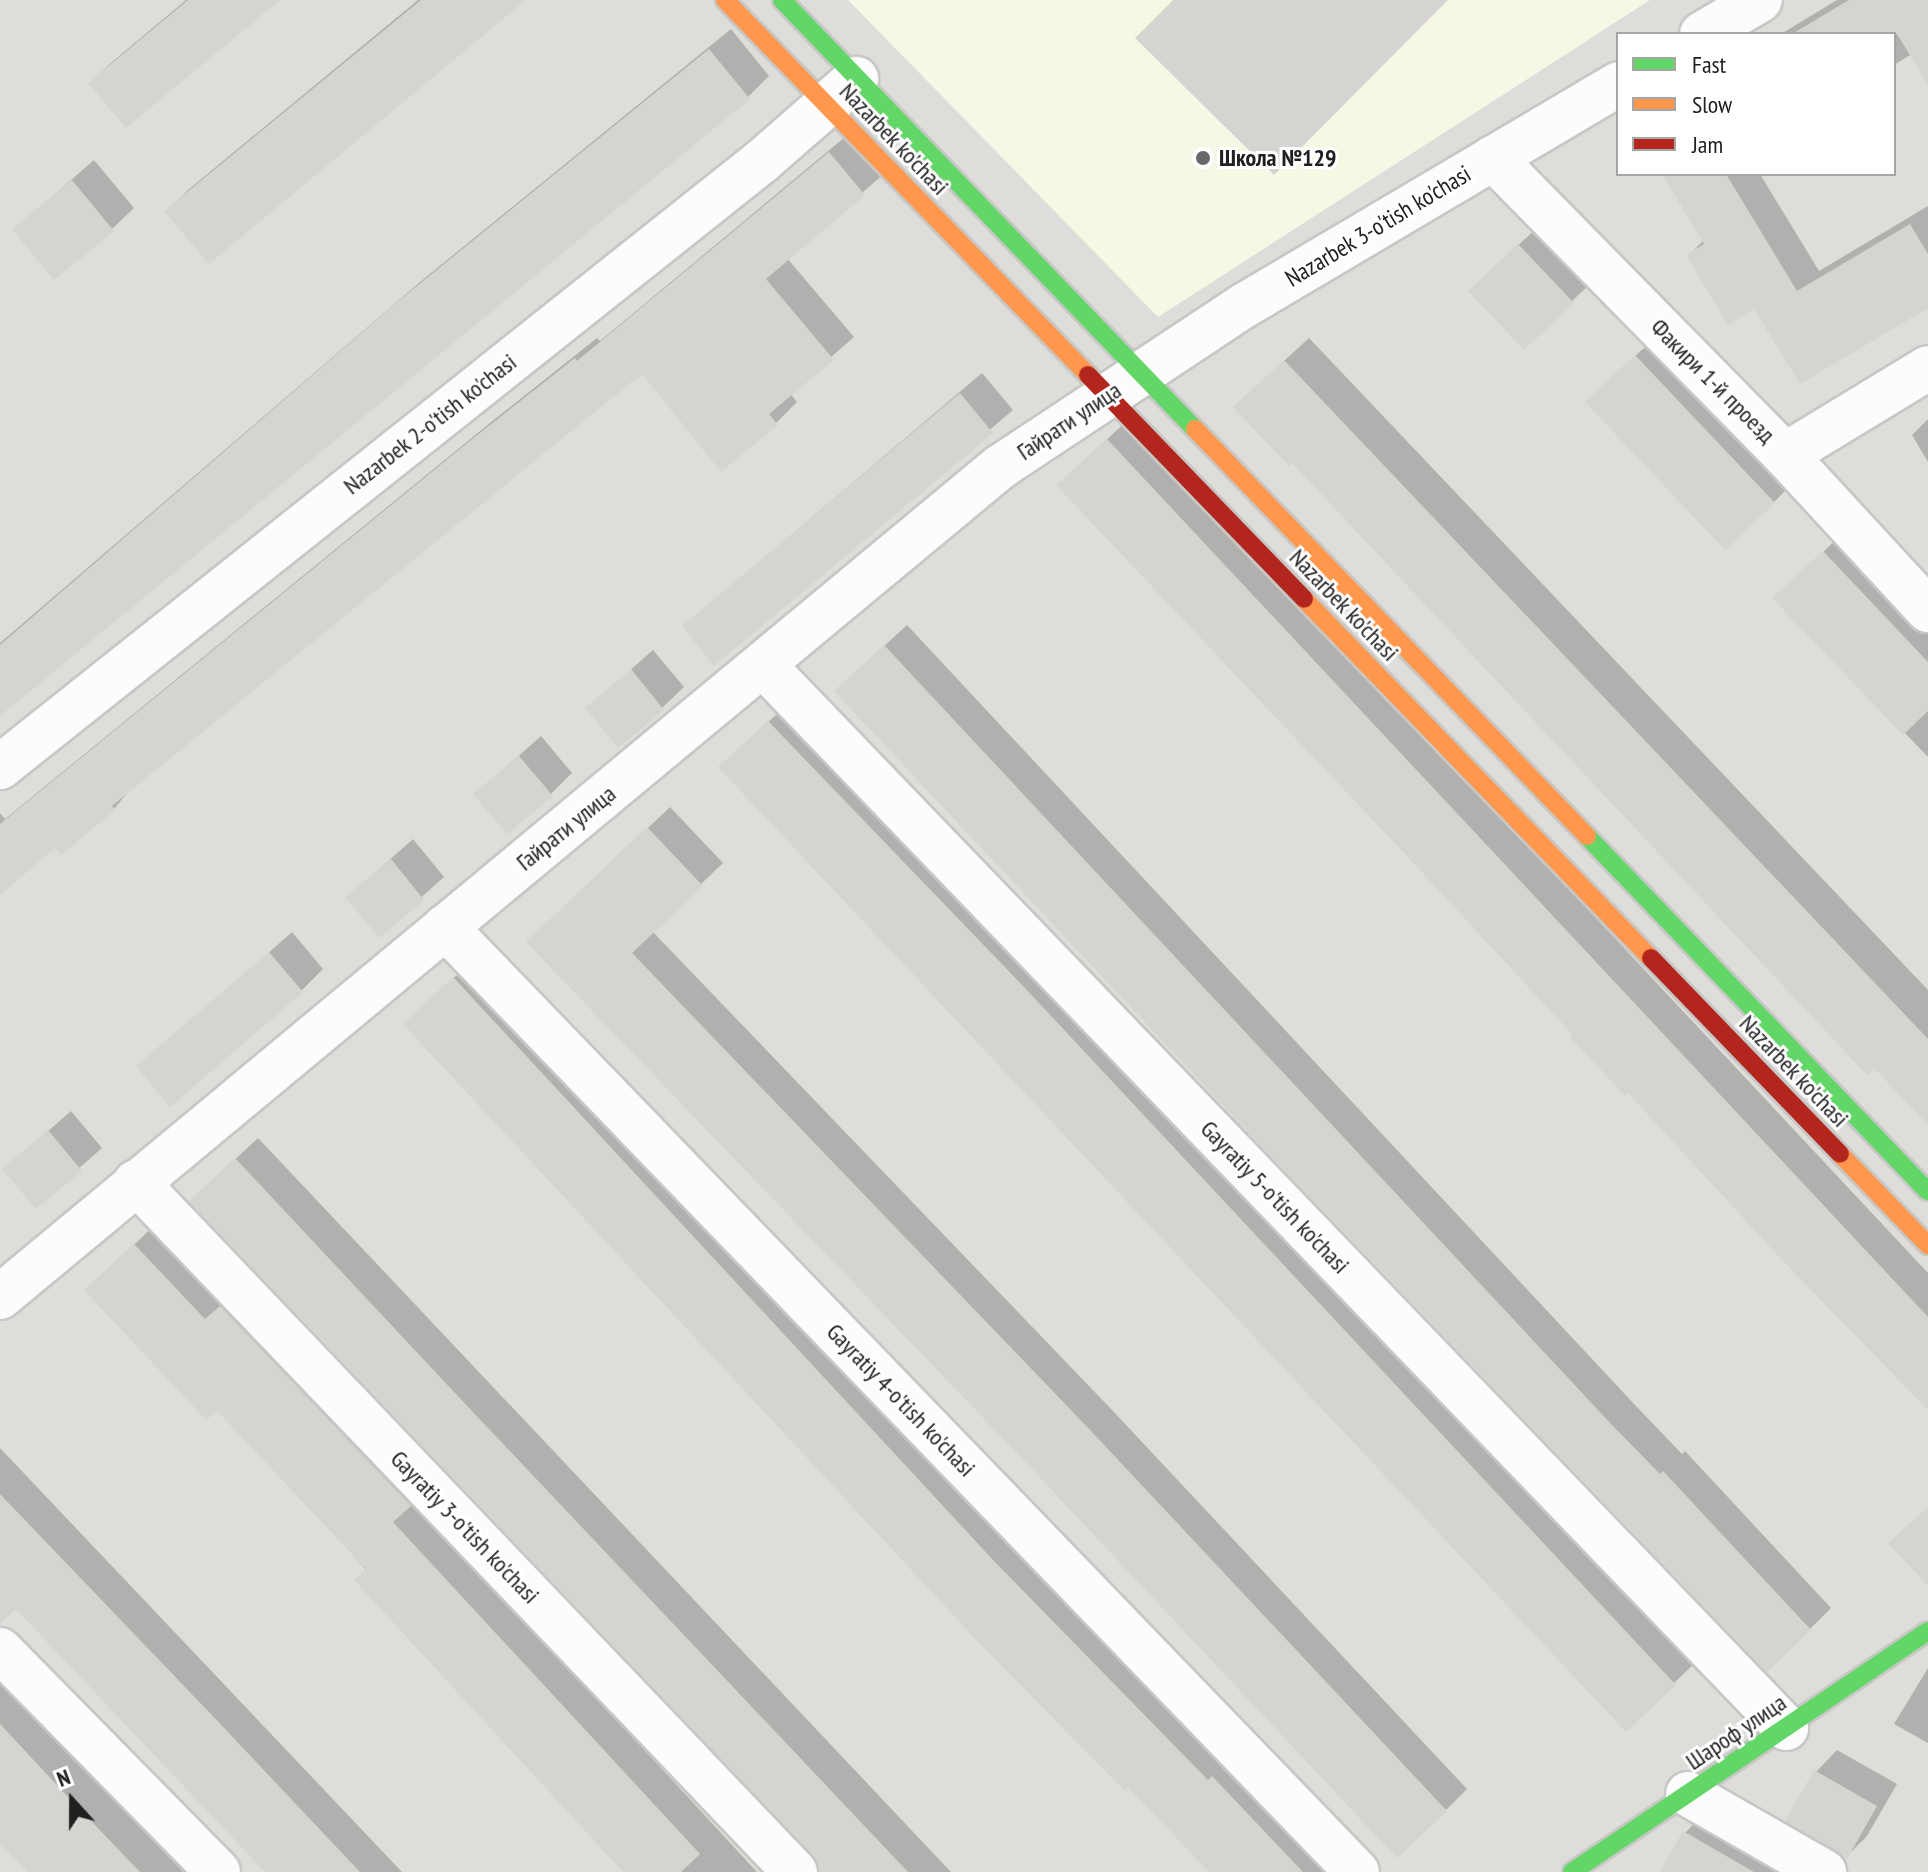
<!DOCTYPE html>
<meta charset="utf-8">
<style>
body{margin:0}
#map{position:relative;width:1928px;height:1872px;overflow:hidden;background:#efeee9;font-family:"PT Sans Narrow",sans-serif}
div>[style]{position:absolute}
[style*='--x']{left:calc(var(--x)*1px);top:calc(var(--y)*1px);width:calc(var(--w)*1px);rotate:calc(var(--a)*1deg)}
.residential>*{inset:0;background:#deddda}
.education>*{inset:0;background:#f6f7e5}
.shadow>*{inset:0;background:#0003}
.building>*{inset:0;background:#d6d4d0}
.roads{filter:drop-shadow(2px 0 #c7c7c5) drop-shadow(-2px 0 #c7c7c5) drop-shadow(0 2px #c7c7c5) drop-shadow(0 -2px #c7c7c5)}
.street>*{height:44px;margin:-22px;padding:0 22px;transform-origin:22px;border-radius:22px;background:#fdfcfc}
.fast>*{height:18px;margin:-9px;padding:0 9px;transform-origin:9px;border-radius:9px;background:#63d668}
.slow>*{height:18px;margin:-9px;padding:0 9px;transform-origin:9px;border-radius:9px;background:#ff974d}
.jam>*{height:18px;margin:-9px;padding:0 9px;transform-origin:9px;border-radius:9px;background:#b3261e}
.dots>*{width:22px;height:22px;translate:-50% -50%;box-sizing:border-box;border:4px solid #fff;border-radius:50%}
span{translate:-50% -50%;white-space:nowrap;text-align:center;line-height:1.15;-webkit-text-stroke:6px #fff;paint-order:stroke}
.street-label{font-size:24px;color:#202020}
.poi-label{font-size:24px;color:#202020;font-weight:700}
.left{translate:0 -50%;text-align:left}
.legend{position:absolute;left:1616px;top:32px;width:280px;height:144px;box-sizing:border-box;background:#fff;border:2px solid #a6a6a6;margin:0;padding:10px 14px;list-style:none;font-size:24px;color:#202020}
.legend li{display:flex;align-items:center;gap:16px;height:40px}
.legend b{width:40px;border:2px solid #a6a6a6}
.north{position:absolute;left:32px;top:1760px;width:80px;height:80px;-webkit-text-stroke:6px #fff;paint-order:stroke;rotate:339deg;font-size:22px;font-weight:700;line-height:32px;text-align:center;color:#202020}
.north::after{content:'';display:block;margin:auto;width:28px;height:36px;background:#202020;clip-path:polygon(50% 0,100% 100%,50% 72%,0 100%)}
</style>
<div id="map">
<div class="residential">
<i style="clip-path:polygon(evenodd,0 0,1928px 0,1928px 1872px,0 1872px,0 0,1618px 34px,1894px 34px,1894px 174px,1618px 174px,1618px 34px)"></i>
</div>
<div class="education">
<i style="clip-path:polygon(848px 0,1650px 0,1158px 317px)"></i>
</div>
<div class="shadow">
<i style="clip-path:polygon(186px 0,275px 0,90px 83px,112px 62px)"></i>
<i style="clip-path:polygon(418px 0,525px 0,167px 211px,188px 190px)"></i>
<i style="clip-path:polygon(1837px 0,1928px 0,1928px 44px,1894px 65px,1894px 34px,1781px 34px)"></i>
<i style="clip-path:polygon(731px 29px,769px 76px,748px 97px,0 714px,0 643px,420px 282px)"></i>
<i style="clip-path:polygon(851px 132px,885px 173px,787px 258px,854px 337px,790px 393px,797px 402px,776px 423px,643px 373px,633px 379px,133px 786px,114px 809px,55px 845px,0 891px,0 813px,5px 819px,490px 423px,597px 338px,600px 341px)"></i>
<i style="clip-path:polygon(94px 160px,134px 208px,112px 229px,15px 229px)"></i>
<i style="clip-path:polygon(1664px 174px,1760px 174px,1819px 271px,1928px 206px,1928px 305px,1755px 306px,1688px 256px,1704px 240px)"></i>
<i style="clip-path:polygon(1541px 224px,1594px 280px,1524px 347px,1492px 270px)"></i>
<i style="clip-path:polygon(1658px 335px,1795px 481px,1774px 502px,1609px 380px)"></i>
<i style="clip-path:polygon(1309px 338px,1928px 990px,1928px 1122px,1260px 383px)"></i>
<i style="clip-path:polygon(982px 373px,1013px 410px,715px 663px,684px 626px)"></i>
<i style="clip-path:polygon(1129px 419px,1928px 1273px,1928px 1409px,1575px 1034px,1080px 464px)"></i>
<i style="clip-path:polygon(1928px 419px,1928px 462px,1912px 435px)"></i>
<i style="clip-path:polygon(1845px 531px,1928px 618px,1928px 757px,1775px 598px)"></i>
<i style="clip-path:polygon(907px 625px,1635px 1405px,1682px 1454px,1685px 1451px,1831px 1608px,1810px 1629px,858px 670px)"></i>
<i style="clip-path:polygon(653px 650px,684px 687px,662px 708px,587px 708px)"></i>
<i style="clip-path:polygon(791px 701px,1696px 1662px,1626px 1729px,742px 746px)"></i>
<i style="clip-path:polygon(541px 736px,572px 773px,551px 794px,476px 794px)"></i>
<i style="clip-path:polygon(670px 807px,723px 863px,652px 931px,1113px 1411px,1467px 1789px,1446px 1810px,550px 921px)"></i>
<i style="clip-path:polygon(413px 839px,444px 877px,379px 935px,348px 897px)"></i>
<i style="clip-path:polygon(292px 932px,323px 969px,302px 990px,139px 1067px)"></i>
<i style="clip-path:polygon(475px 958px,1344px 1872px,1212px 1872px,427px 1003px)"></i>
<i style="clip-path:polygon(71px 1111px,102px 1148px,36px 1206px,5px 1169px)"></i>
<i style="clip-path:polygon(258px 1138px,951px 1872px,822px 1872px,815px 1854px,213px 1180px)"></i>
<i style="clip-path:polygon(156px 1224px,414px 1500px,757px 1872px,625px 1872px,108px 1269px)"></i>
<i style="clip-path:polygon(0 1448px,402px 1872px,269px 1872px,0 1588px)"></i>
<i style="clip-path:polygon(1928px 1668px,1928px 1743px,1894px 1724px)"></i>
<i style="clip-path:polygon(0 1675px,184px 1872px,33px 1872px,0 1838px)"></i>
<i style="clip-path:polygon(1837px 1750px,1897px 1784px,1867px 1836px,1846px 1857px,1816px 1772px)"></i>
<i style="clip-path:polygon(1706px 1811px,1832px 1872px,1662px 1872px,1685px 1833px)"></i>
</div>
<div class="building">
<i style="clip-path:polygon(188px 0,280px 0,126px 128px,88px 83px)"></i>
<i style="clip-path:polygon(421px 0,526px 0,209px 264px,164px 211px)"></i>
<i style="clip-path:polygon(1173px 0,1448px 0,1274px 175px,1135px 38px)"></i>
<i style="clip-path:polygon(1849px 0,1928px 0,1928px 85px,1897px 34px,1792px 34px)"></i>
<i style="clip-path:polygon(709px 49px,750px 99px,0 716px,0 645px,396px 303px)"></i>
<i style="clip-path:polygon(829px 152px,865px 195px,766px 279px,834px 360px,769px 414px,778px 425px,721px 472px,643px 375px,634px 380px,112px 806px,115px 810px,61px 855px,55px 848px,0 895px,0 824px,466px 444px,575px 358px,577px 361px)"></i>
<i style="clip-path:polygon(1662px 174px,1726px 174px,1797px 291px,1910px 224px,1928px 254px,1928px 308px,1800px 384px,1754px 309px,1728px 325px,1686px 255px,1704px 244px)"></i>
<i style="clip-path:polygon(72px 180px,114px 231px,54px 280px,12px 229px)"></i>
<i style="clip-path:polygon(1518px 244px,1574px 303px,1524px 350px,1468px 291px)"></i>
<i style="clip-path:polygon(1635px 355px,1775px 503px,1725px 550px,1585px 402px)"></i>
<i style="clip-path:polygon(1284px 360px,1928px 1039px,1928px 1125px,1874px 1068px,1867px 1075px,1292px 463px,1289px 466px,1233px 407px)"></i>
<i style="clip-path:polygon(960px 393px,993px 433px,714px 666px,682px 626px)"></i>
<i style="clip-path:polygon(1107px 439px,1928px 1317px,1928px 1410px,1781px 1259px,1628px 1093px,1625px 1096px,1570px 1037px,1572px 1034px,1404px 853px,1056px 485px)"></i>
<i style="clip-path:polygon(1823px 551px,1928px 662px,1928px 711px,1903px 735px,1772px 598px)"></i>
<i style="clip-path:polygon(884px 645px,1613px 1426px,1660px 1474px,1663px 1471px,1811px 1630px,1767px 1672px,1262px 1147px,834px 691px)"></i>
<i style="clip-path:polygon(631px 669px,664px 710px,618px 748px,585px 708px)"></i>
<i style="clip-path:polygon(768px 721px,1025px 988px,1676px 1685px,1626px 1732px,718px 767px)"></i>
<i style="clip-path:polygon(519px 756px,553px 796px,507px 834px,473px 794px)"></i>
<i style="clip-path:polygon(647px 827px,703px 886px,632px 953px,1092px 1432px,1447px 1811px,1397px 1858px,1017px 1453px,526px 942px)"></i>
<i style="clip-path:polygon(391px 859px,424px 900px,379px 938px,345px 897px)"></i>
<i style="clip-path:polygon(269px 952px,303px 992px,170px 1107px,136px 1066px)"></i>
<i style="clip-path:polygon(453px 977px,994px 1561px,1208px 1780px,1212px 1776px,1303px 1872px,1209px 1872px,1128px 1787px,1125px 1791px,983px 1647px,403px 1024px)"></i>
<i style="clip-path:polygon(48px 1130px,82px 1171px,36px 1209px,2px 1169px)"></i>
<i style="clip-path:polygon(235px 1158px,455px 1393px,908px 1872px,819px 1872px,813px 1855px,189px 1201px)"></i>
<i style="clip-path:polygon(134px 1244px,205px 1319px,220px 1306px,411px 1506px,393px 1522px,700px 1854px,681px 1872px,623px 1872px,354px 1580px,366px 1569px,217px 1411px,206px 1420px,84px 1290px)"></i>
<i style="clip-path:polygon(0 1494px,208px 1711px,360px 1872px,265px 1872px,16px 1609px,0 1624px)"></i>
<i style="clip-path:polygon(1928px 1507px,1928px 1586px,1888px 1543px)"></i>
<i style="clip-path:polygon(0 1724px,69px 1798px,140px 1872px,28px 1872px,0 1843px)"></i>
<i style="clip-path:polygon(1814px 1770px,1877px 1806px,1847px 1859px,1785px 1821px)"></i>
<i style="clip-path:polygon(1683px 1831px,1754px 1872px,1660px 1872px)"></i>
</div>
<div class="roads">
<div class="street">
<i style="--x:1702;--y:34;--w:67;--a:-30.4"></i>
<i style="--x:1493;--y:158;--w:417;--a:45.5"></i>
<i style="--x:1785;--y:455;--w:211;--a:47.3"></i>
<i style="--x:1785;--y:455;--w:167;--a:-31.3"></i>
<i style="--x:764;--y:666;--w:1474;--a:46.1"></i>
<i style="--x:0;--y:767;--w:974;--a:-38.49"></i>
<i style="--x:762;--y:161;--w:125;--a:-41.1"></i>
<i style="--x:445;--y:927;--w:1313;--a:46.02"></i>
<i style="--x:136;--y:1182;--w:954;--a:46.32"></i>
<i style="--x:0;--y:1297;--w:1300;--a:-39.69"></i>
<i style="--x:1000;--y:467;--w:294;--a:-33.5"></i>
<i style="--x:1245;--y:305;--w:434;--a:-30.6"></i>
<i style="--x:0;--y:1650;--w:311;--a:45.5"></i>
<i style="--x:1688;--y:1794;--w:157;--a:29.8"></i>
</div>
<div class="fast">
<i style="--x:782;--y:0;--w:595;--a:46.09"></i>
<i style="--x:1587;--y:836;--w:492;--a:46.2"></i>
<i style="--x:1572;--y:1872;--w:430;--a:-34.1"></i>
</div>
<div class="slow">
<i style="--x:725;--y:0;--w:522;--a:45.93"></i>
<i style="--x:1195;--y:429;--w:565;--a:46.08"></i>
<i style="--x:1304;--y:599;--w:499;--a:46"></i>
<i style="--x:1840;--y:1154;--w:127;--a:46"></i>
</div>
<div class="jam">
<i style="--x:1088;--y:375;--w:311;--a:46"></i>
<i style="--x:1651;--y:958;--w:272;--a:46"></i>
</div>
</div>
<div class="dots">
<i style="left:1203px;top:158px;background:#686866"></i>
</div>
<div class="street-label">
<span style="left:894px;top:139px;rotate:46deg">Nazarbek ko'chasi</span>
<span style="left:1378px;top:226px;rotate:-31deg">Nazarbek 3-o'tish ko'chasi</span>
<span style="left:1713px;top:381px;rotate:45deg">Факири 1-й проезд</span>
<span style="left:1069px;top:421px;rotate:-34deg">Гайрати улица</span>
<span style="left:430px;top:424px;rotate:-38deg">Nazarbek 2-o'tish ko'chasi</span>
<span style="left:1344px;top:605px;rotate:46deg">Nazarbek ko'chasi</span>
<span style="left:566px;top:828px;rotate:-39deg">Гайрати улица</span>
<span style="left:1794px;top:1071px;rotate:46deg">Nazarbek ko'chasi</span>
<span style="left:1275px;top:1197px;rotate:46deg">Gayratiy 5-o'tish ko'chasi</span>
<span style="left:901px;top:1400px;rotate:46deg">Gayratiy 4-o'tish ko'chasi</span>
<span style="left:465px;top:1527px;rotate:46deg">Gayratiy 3-o'tish ko'chasi</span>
<span style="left:1736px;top:1732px;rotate:-34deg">Шароф улица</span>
</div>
<div class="poi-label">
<span class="left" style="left:1219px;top:158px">Школа №129</span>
</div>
<ul class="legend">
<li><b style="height:10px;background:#63d668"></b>Fast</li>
<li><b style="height:10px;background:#ff974d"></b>Slow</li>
<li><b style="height:10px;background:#b3261e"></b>Jam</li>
</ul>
<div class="north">N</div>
</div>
